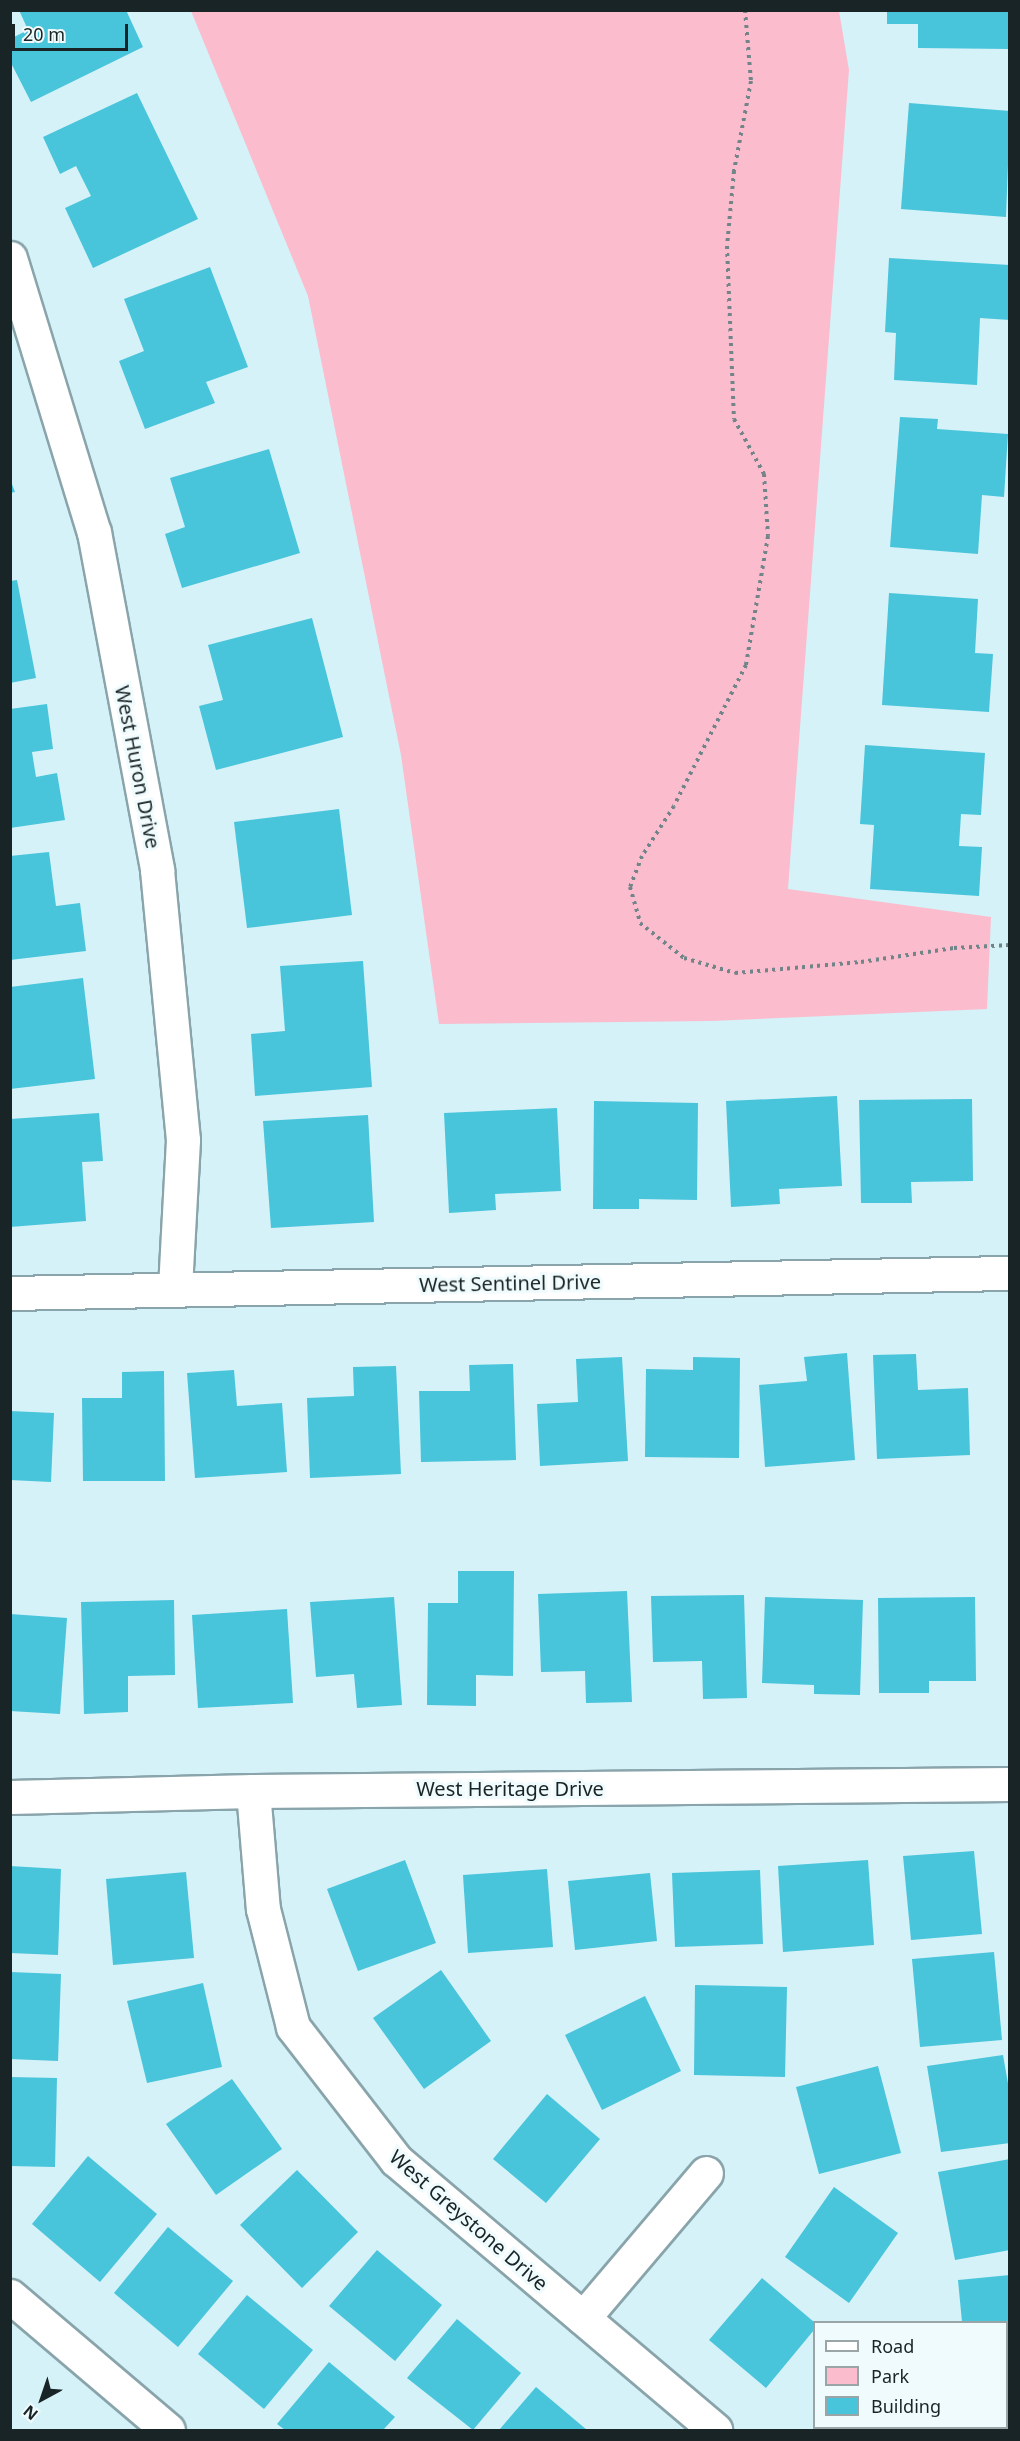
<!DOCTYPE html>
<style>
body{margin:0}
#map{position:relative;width:1020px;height:2441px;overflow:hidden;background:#d5f2f8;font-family:"Noto Sans",sans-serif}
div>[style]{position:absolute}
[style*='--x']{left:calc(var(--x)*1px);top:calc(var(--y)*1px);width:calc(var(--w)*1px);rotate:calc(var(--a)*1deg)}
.green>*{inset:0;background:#fbbcce}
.building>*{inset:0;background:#48c4db}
.path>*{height:4px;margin-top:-2px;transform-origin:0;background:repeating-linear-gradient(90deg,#718589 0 3px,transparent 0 7.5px)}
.roads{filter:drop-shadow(2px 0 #89a4aa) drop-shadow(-2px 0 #89a4aa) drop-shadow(0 2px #89a4aa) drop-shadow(0 -2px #89a4aa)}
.minor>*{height:33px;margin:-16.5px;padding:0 16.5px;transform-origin:16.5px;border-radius:16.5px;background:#fff}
span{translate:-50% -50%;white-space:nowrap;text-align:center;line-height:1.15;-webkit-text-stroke:6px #f0fbfe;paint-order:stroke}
.street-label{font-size:20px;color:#192426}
.frame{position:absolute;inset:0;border:12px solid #192426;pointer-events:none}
.legend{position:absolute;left:813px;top:2321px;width:195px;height:108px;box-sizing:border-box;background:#f0fbfe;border:2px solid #9aa5a8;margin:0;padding:8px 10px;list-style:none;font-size:18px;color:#192426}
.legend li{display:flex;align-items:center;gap:12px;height:30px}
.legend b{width:30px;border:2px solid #9aa5a8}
.north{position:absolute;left:12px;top:2369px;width:60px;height:60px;-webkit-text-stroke:4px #f0fbfe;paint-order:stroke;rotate:220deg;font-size:16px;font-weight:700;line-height:24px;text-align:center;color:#192426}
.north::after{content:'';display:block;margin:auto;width:21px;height:27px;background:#192426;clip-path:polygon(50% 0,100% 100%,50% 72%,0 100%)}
.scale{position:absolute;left:12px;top:24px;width:116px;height:27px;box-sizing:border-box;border:3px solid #192426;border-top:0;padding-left:8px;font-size:18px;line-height:21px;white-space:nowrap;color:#192426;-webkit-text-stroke:4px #f0fbfe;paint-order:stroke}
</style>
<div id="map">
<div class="green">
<i style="clip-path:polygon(191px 11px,839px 11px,849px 70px,788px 889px,991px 917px,987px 1009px,711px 1021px,439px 1024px,401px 755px,308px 296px)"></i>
</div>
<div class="building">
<i style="clip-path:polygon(19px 10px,126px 10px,143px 47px,31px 102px,10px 61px,10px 39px,28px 30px)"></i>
<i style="clip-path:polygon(887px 10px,1010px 10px,1010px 49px,918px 48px,918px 24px,887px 24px)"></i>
<i style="clip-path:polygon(137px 93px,198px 219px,93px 268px,65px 208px,91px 196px,76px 166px,60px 174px,43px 137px)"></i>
<i style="clip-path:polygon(909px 103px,1010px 111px,1006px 217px,901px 209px)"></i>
<i style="clip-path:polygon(889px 258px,1010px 265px,1010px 320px,980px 318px,977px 385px,894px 380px,896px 333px,885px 332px)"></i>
<i style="clip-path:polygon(210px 267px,248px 367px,206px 382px,215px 403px,145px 429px,119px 361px,144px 351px,124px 299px)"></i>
<i style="clip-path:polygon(900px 417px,938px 419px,937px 429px,1008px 434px,1004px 497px,982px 495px,978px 554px,890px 547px)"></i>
<i style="clip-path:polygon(269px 449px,300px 553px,182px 588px,165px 534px,185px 527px,170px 478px)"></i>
<i style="clip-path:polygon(10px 479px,15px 492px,10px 493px)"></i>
<i style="clip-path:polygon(17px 580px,36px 678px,10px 683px,10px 581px)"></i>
<i style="clip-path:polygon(889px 593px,978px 599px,975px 653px,993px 654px,989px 712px,882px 705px)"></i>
<i style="clip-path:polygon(312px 618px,343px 737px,216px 770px,199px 706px,223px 700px,208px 645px)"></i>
<i style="clip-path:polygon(47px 704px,53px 749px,32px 752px,36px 777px,57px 773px,65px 820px,10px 828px,10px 709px)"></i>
<i style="clip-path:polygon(865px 745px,985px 753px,981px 815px,961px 814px,959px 846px,982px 847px,979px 896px,870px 889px,874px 825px,860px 824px)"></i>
<i style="clip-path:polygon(339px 809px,352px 915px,247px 928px,234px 822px)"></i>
<i style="clip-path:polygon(49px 852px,56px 906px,80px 903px,86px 951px,10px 960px,10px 856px)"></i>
<i style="clip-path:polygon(363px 961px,372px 1087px,255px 1096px,251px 1034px,285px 1031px,280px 966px)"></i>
<i style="clip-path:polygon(83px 978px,95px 1079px,10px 1089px,10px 987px)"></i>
<i style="clip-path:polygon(837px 1096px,842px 1186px,779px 1189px,780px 1204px,731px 1207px,726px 1101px)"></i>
<i style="clip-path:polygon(972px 1099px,973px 1181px,911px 1182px,912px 1203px,861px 1203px,859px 1100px)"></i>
<i style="clip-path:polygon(594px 1101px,698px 1103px,697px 1200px,639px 1199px,639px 1209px,593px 1209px)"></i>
<i style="clip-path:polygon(557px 1108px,561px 1191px,495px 1194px,496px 1210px,449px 1213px,444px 1113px)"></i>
<i style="clip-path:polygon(99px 1113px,103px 1161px,82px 1162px,86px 1221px,10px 1227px,10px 1119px)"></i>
<i style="clip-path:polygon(368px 1115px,374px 1222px,271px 1228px,263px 1121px)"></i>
<i style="clip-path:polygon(847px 1353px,855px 1460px,765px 1467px,759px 1385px,807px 1381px,804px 1357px)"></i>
<i style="clip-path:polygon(916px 1354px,918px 1390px,968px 1388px,970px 1455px,877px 1459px,873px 1355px)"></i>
<i style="clip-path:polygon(622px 1357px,628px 1461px,540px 1466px,537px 1404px,578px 1402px,576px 1359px)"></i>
<i style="clip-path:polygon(693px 1357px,740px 1358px,739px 1458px,645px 1457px,646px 1369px,693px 1370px)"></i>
<i style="clip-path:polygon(513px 1364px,516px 1460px,421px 1462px,419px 1391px,470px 1391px,469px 1365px)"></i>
<i style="clip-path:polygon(396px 1366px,401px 1474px,310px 1478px,307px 1398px,354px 1396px,353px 1367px)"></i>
<i style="clip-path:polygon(234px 1370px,237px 1406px,282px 1403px,287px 1472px,195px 1478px,187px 1373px)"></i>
<i style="clip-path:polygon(164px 1371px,165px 1481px,83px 1481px,82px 1398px,122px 1398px,122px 1372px)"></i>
<i style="clip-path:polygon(10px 1411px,54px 1413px,51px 1482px,10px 1480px)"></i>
<i style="clip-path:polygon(458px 1571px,514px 1571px,513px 1676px,476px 1675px,476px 1706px,427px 1705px,428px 1603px,458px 1603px)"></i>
<i style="clip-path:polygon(627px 1591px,632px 1702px,586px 1703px,585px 1671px,541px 1672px,538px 1594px)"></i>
<i style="clip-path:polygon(744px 1595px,747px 1698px,703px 1699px,702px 1661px,653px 1662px,651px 1596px)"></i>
<i style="clip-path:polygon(394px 1597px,402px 1705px,357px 1708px,354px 1674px,316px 1677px,310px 1602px)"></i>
<i style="clip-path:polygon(765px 1597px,863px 1600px,860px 1695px,814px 1694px,814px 1685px,762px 1683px)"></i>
<i style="clip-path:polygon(975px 1597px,976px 1681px,929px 1681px,929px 1693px,879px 1693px,878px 1598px)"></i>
<i style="clip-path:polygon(174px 1600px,175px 1675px,128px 1676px,128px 1712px,84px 1714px,81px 1602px)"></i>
<i style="clip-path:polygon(287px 1609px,293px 1703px,198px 1708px,192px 1615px)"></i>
<i style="clip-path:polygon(10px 1614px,67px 1618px,60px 1714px,10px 1711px)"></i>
<i style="clip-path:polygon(974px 1851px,982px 1934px,911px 1940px,903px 1856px)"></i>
<i style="clip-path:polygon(405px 1860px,436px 1943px,358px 1971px,327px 1889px)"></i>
<i style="clip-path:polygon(868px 1860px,874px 1945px,783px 1952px,778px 1866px)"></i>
<i style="clip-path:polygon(10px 1866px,61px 1869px,58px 1955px,10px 1953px)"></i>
<i style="clip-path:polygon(547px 1869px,553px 1947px,468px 1953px,463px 1875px)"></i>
<i style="clip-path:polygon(760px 1870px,763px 1944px,675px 1947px,672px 1873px)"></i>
<i style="clip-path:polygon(186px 1872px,194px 1958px,113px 1965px,106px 1879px)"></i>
<i style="clip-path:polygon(650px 1873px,657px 1941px,575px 1950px,568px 1881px)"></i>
<i style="clip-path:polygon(994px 1952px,1002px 2040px,920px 2047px,912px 1959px)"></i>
<i style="clip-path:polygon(441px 1970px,491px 2041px,424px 2089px,373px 2018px)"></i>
<i style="clip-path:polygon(10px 1972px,61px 1974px,58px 2061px,10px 2059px)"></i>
<i style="clip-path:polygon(203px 1983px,222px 2067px,147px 2083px,127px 2001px)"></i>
<i style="clip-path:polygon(695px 1985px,787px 1987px,785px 2077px,694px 2075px)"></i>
<i style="clip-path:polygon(645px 1996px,681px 2071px,602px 2110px,565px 2035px)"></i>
<i style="clip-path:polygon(1003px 2055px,1010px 2095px,1010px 2143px,941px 2152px,927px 2066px)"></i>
<i style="clip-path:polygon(878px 2066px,901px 2153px,819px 2174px,796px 2087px)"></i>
<i style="clip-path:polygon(10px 2077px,57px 2078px,55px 2167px,10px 2166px)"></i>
<i style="clip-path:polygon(232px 2079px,282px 2149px,216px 2195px,166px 2124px)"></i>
<i style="clip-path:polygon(547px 2094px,600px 2139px,546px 2203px,493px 2159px)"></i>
<i style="clip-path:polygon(88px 2156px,157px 2214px,100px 2282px,32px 2224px)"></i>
<i style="clip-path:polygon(1010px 2159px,1010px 2250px,955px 2260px,938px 2172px)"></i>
<i style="clip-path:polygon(297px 2170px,358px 2232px,302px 2288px,240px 2225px)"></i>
<i style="clip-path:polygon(834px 2187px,898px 2233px,849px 2303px,785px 2257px)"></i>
<i style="clip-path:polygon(168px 2227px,233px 2281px,178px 2347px,114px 2293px)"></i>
<i style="clip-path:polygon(377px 2250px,442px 2305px,395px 2361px,329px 2306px)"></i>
<i style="clip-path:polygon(1010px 2275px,1010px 2364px,1006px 2364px,1006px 2322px,962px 2322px,958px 2280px)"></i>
<i style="clip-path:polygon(762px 2278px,814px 2322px,814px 2330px,766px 2388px,709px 2340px)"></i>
<i style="clip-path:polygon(247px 2295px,313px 2350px,264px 2409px,198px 2354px)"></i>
<i style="clip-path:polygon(457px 2319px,521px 2373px,473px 2430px,407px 2378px)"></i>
<i style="clip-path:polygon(329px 2362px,395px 2417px,383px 2430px,285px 2430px,277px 2424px)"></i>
<i style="clip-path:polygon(536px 2387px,587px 2430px,499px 2430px)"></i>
<i style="clip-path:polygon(1006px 2403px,1010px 2430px,975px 2430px,1006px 2428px)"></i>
<i style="clip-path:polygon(854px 2428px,943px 2428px,853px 2430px)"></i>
</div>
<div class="path">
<i style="--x:745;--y:10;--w:71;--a:85.2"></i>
<i style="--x:751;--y:81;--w:92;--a:100.7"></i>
<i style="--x:734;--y:171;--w:75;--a:95.3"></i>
<i style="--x:727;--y:246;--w:173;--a:87.7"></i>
<i style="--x:734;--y:419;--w:63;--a:61.4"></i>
<i style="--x:764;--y:474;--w:62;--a:86.3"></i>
<i style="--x:768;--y:536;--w:131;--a:99.7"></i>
<i style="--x:746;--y:665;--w:158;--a:117.1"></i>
<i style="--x:674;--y:806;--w:59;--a:122.6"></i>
<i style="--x:642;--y:856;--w:33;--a:111"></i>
<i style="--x:630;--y:887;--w:37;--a:74"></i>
<i style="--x:640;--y:923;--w:56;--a:38.5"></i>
<i style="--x:684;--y:958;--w:53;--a:16.4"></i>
<i style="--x:735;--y:973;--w:126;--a:-5"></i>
<i style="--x:861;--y:962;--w:94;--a:-8.6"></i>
<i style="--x:954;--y:948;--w:56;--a:-3.1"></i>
</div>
<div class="roads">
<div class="minor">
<i style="--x:10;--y:258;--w:287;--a:73"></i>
<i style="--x:94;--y:532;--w:344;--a:79.4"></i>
<i style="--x:157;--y:870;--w:271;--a:84.5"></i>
<i style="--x:183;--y:1140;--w:149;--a:93.1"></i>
<i style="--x:10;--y:1293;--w:1000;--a:-1.15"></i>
<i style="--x:253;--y:1791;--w:118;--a:85.2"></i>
<i style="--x:263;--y:1909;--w:122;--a:75.7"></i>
<i style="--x:293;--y:2027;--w:168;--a:52.2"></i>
<i style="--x:396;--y:2160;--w:418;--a:40.2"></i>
<i style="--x:10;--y:1797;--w:243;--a:-1.4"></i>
<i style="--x:253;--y:1791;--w:757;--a:-0.53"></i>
<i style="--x:10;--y:2296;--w:207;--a:40.3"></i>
<i style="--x:583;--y:2318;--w:190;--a:-49.7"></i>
</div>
</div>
<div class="street-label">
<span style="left:138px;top:767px;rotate:79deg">West Huron Drive</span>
<span style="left:510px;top:1283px;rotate:-1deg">West Sentinel Drive</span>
<span style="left:510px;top:1788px">West Heritage Drive</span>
<span style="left:469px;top:2220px;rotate:41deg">West Greystone Drive</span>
</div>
<div class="frame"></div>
<ul class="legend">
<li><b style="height:8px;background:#fff"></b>Road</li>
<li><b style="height:16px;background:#fbbcce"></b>Park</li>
<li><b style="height:16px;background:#48c4db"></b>Building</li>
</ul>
<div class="north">N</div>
<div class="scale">20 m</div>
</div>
